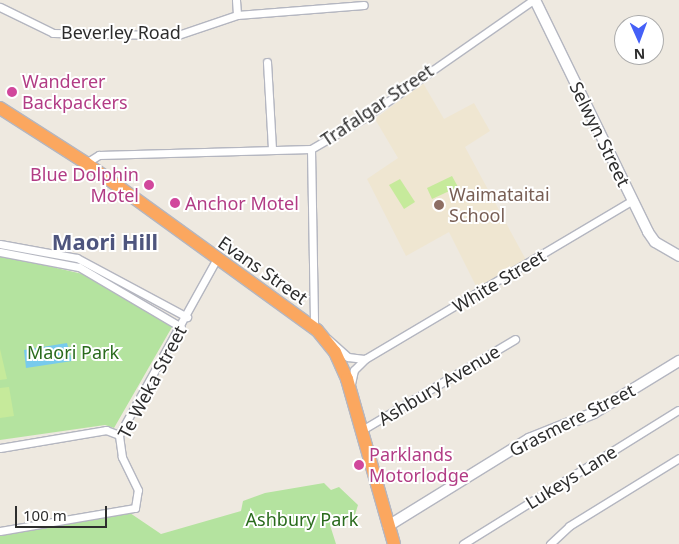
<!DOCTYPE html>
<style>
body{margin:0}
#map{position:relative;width:679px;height:544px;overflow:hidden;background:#eee9e0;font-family:"Noto Sans",sans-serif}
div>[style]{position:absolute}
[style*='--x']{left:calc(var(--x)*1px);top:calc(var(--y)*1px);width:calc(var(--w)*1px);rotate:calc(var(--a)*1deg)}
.education>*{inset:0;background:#efe6d1}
.green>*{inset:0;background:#b4e39f}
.pitch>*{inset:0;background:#c6ea9b}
.water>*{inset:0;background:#77caed}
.roads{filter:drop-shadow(1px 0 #b4b6c0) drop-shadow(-1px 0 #b4b6c0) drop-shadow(0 1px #b4b6c0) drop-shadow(0 -1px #b4b6c0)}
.street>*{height:7px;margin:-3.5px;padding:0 3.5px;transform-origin:3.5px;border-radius:3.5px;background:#fff}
.secondary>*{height:10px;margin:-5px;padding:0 5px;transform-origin:5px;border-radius:5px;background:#fff}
.highway>*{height:12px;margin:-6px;padding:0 6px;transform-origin:6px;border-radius:6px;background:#fba75f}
.dots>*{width:14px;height:14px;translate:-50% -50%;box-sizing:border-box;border:2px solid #fff;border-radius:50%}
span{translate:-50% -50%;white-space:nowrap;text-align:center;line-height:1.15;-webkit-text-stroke:4px #fff;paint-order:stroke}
.street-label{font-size:18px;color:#2d2d2d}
.hotel-label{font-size:18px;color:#b23c85}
.left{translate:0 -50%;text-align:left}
.right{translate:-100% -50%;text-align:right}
.education-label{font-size:18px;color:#785e54}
.park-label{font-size:18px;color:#2a6b1d}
.district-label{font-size:22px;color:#4e557e;font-weight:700}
.north{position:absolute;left:614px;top:15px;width:50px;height:50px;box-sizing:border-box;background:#fff;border:1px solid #ababab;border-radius:50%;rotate:178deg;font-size:14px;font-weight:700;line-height:20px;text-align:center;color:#2d2d2d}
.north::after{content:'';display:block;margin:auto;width:18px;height:22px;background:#4560f7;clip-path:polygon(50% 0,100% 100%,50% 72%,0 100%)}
.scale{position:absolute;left:15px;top:506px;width:92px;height:22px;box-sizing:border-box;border:2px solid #2d2d2d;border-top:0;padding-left:6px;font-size:15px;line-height:18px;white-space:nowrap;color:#2d2d2d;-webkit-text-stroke:4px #fff;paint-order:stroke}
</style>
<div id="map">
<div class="education">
<i style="clip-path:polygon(423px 83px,444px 119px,474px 103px,490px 131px,465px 147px,526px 260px,477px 288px,449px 232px,406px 256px,367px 179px,398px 158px,375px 119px)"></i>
</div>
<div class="green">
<i style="clip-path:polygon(0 255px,87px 275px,172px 327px,114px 428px,105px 425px,0 440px)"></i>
<i style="clip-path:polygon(324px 483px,331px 490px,339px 487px,358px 505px,354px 518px,330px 525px,336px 544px,0 544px,0 534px,130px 513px,161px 534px,241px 511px,243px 501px,265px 493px)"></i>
</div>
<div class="pitch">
<i style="clip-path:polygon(452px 176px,458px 187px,432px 199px,427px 188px)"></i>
<i style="clip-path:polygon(400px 179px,415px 202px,404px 209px,389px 185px)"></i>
<i style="clip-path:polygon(0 349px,7px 379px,0 380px)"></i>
<i style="clip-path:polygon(9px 387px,14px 416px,0 418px,0 388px)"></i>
</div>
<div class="water">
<i style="clip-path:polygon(67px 343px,72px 361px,26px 368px,24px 350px)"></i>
</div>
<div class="roads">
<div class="street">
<i style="--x:236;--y:0;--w:15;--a:86"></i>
<i style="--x:0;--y:7;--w:59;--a:26.1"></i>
<i style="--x:53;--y:33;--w:108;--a:1.1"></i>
<i style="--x:161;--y:35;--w:17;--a:0"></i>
<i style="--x:178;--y:35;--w:62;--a:-18.7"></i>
<i style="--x:237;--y:15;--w:127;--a:-4.5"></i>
<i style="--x:267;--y:62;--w:87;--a:86.7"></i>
<i style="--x:311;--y:149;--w:178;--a:89"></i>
<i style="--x:86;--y:163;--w:15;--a:-32"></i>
<i style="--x:99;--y:155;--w:212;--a:-1.6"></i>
<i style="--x:311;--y:149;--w:61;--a:-30.3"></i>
<i style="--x:364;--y:118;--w:206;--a:-34.9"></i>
<i style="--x:0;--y:244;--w:78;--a:10.3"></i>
<i style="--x:77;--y:258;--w:125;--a:28.2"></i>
<i style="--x:0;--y:252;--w:80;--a:10.8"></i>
<i style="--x:79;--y:267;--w:118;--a:30.5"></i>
<i style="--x:328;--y:339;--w:27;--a:42"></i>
<i style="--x:348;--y:357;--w:16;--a:7"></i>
<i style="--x:351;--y:384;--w:14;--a:-78"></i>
<i style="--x:354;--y:370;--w:16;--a:-45"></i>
<i style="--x:365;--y:359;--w:312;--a:-30.7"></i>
<i style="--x:362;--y:430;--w:178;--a:-30.7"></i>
<i style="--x:0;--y:448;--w:108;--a:-9.6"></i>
<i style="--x:106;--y:430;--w:14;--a:21"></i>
<i style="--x:0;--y:531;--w:137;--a:-9.7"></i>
<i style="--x:135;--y:508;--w:18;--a:-81"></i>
<i style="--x:138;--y:490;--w:37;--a:-116"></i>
<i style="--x:122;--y:457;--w:22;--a:-98"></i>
<i style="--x:119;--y:435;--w:202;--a:-61"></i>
<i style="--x:463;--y:544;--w:253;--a:-31.9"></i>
<i style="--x:550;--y:544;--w:26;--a:-43"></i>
<i style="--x:569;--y:526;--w:129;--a:-31.7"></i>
</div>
<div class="secondary">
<i style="--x:535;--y:0;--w:258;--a:64"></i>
<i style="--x:648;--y:232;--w:12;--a:55"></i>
<i style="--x:655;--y:242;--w:28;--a:30"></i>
<i style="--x:388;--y:526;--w:166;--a:-31.7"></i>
<i style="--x:529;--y:439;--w:70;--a:-21.8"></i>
<i style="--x:594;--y:413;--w:100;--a:-31.5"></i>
</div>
<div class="highway">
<i style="--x:0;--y:108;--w:102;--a:32.6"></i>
<i style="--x:86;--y:163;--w:285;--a:35.9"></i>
<i style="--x:317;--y:330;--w:28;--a:51"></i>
<i style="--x:335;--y:352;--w:30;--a:66"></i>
<i style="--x:347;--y:379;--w:172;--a:74.1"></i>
</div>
</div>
<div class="dots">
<i style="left:12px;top:92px;background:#d1479c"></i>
<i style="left:149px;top:185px;background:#d1479c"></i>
<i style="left:175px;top:203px;background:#d1479c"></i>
<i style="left:439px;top:205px;background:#8d6e63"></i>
<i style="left:359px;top:465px;background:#d1479c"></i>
</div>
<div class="street-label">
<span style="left:121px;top:32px">Beverley Road</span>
<span style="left:377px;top:105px;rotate:-34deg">Trafalgar Street</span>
<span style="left:600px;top:134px;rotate:64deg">Selwyn Street</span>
<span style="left:263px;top:270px;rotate:35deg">Evans Street</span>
<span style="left:499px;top:281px;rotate:-31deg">White Street</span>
<span style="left:152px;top:382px;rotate:-62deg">Te Weka Street</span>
<span style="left:439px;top:385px;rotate:-31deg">Ashbury Avenue</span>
<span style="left:572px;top:420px;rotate:-27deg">Grasmere Street</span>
<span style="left:571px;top:477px;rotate:-32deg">Lukeys Lane</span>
</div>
<div class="hotel-label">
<span class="left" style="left:22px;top:92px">Wanderer<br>Backpackers</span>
<span class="right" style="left:139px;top:185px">Blue Dolphin<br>Motel</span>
<span class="left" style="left:185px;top:203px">Anchor Motel</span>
<span class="left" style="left:369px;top:465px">Parklands<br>Motorlodge</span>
</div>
<div class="education-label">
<span class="left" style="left:449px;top:205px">Waimataitai<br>School</span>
</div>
<div class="park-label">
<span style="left:73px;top:352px">Maori Park</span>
<span style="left:302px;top:519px">Ashbury Park</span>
</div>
<div class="district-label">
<span style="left:105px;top:242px">Maori Hill</span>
</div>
<div class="north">N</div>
<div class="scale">100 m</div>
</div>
